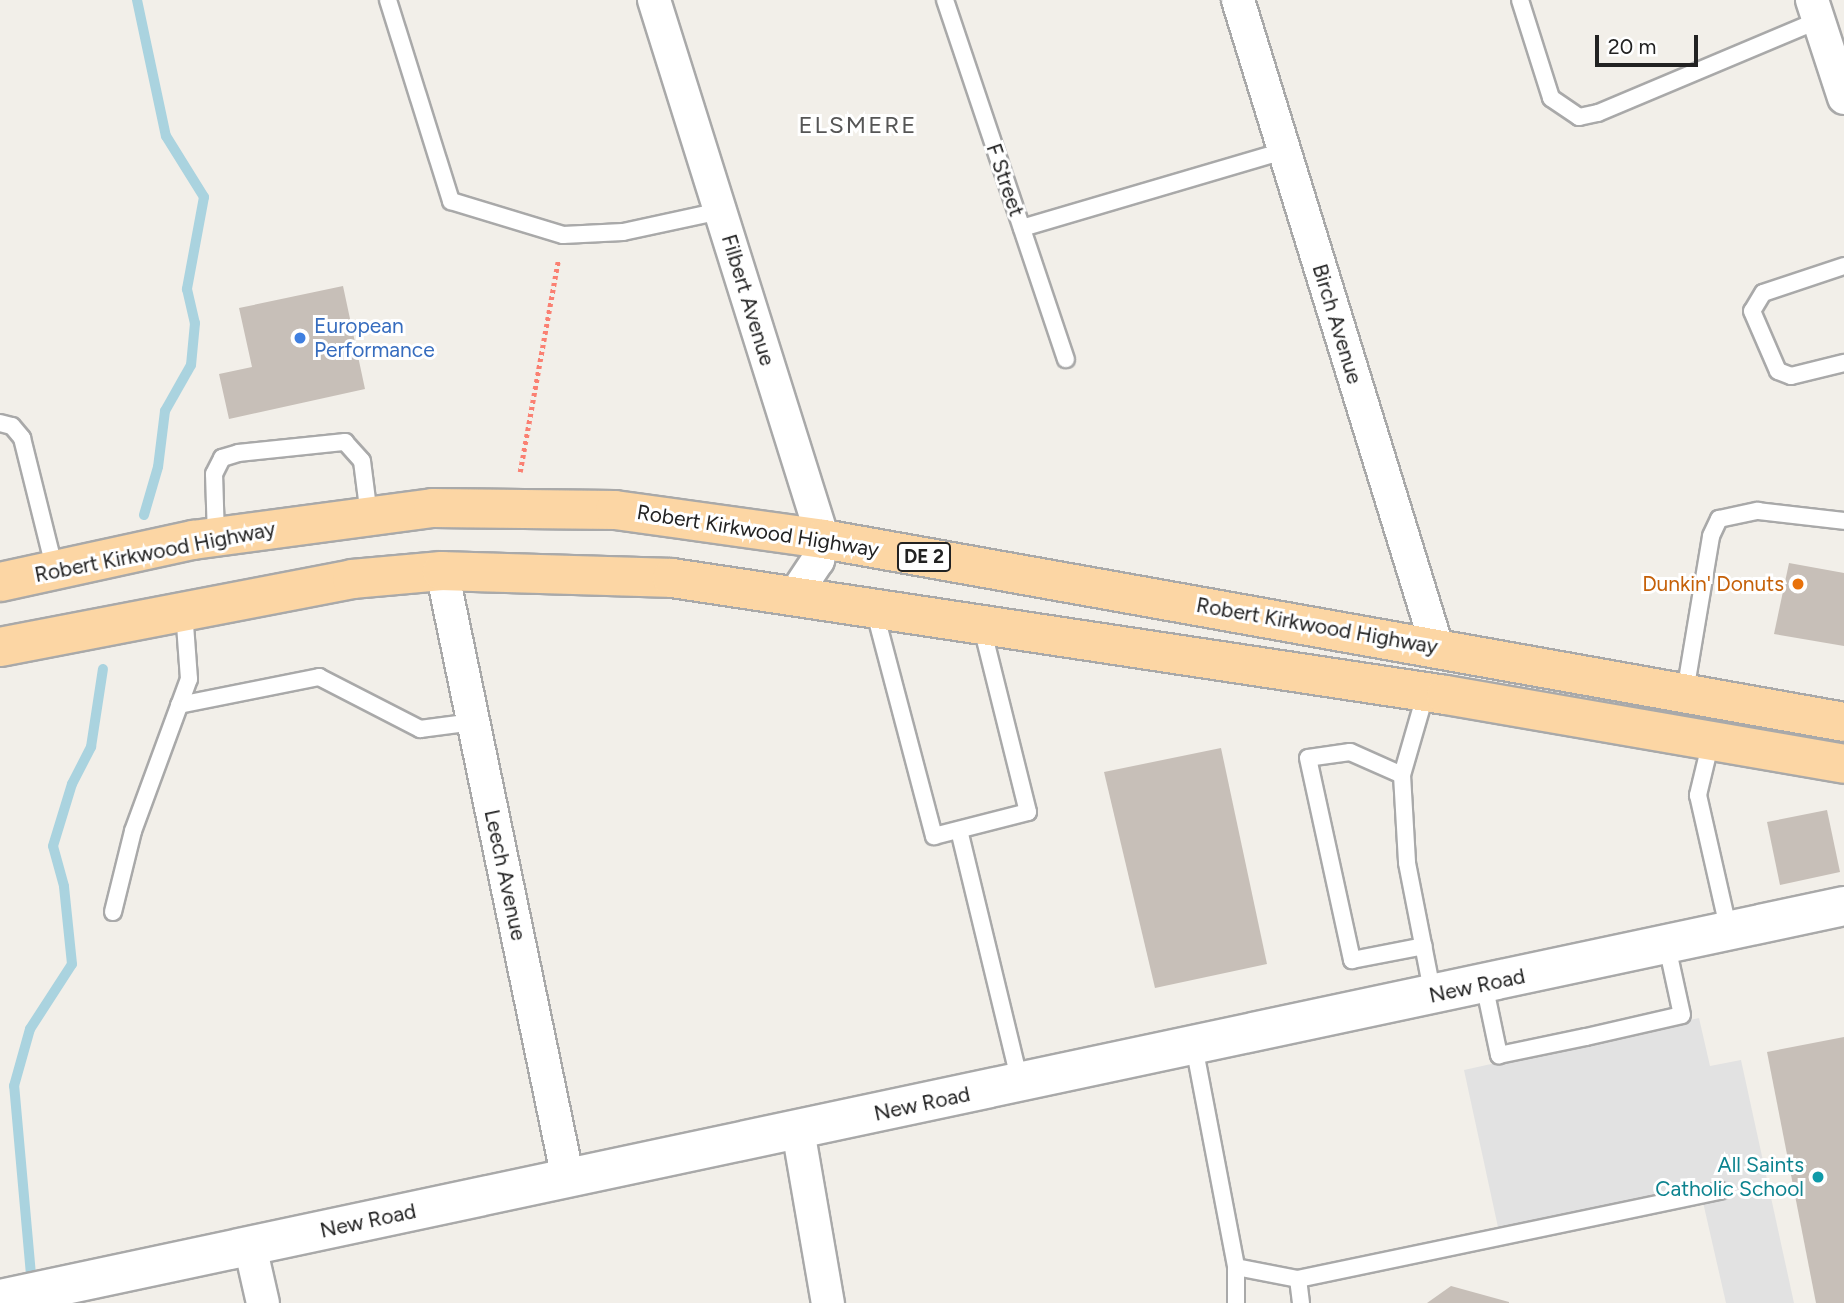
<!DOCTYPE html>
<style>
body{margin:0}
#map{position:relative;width:1844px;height:1303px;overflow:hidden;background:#f2efe9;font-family:Figtree,sans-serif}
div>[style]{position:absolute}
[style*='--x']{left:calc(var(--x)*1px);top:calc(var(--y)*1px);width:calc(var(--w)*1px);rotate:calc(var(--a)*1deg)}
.parking>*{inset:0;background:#e2e2e2}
.stream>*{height:10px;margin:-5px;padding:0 5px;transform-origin:5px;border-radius:5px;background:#aad3df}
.building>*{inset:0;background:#c7bfb8}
.path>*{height:4.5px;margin-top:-2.25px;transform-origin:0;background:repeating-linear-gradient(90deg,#fa8072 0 3.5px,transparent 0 7px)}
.roads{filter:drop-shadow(2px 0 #a9a9a9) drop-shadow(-2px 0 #a9a9a9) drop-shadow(0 2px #a9a9a9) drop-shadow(0 -2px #a9a9a9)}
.service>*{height:16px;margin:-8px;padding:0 8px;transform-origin:8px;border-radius:8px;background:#fff}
.minor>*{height:32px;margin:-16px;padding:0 16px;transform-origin:16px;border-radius:16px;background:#fff}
.tertiary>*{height:38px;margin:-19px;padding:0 19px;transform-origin:19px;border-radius:19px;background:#fff}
.primary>*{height:38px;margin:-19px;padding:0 19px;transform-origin:19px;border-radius:19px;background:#fcd6a4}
.dots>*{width:19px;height:19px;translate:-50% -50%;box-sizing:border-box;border:4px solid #fff;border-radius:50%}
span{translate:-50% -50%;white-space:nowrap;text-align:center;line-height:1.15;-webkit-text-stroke:6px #fff;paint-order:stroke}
.shield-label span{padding:2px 5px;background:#fff;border:2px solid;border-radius:5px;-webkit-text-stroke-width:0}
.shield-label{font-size:19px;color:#222;font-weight:700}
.street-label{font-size:21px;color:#222}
.shop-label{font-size:21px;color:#366cbe}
.left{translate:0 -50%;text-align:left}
.food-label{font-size:21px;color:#c56008}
.right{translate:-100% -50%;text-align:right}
.culture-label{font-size:21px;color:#0d838f}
.quarter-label{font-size:24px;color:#555;letter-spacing:2px}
.scale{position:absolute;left:1595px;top:35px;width:103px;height:32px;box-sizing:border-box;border:4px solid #222;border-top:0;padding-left:9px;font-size:21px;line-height:24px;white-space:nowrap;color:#222;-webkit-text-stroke:5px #fff;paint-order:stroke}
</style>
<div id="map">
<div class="parking">
<i style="clip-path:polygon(1699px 1018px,1710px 1066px,1741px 1060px,1794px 1303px,1726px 1303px,1700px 1189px,1499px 1232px,1464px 1070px)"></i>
</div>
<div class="stream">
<i style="--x:137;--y:0;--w:139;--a:78"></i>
<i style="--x:166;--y:136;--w:72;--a:58.1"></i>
<i style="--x:204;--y:197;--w:94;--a:100.5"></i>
<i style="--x:187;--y:289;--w:35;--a:77"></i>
<i style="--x:195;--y:323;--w:42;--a:95.4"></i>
<i style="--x:191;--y:365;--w:53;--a:119.5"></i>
<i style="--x:165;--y:411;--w:56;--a:97.1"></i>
<i style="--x:158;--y:467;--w:50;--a:106.3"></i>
<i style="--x:32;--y:1286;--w:201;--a:-95.1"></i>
<i style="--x:14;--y:1086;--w:59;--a:-74.3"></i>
<i style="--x:30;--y:1029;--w:77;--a:-57.1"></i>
<i style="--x:72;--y:964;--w:78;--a:-95.9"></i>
<i style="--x:64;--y:886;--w:41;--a:-105.4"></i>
<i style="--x:53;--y:846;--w:65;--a:-73"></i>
<i style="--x:72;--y:784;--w:42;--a:-62.8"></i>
<i style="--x:91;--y:747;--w:79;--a:-81.3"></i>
</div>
<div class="building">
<i style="clip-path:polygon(343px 286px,365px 389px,229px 419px,219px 374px,252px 367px,239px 308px)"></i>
<i style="clip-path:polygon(1789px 563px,1844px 573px,1844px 646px,1774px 634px)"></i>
<i style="clip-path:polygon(1221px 748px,1267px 964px,1155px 988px,1104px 772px)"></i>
<i style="clip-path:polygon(1827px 810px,1840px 872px,1780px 885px,1767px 822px)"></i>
<i style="clip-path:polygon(1844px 1037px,1844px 1303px,1816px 1303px,1767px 1052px)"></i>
<i style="clip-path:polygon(1451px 1286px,1509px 1302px,1509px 1303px,1427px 1303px)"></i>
</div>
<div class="path">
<i style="--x:520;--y:472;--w:215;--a:-79.8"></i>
</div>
<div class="roads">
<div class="service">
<i style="--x:388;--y:0;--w:211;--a:72.6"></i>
<i style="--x:451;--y:201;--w:117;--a:16.9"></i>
<i style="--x:563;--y:235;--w:60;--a:-2.9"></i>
<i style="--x:623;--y:232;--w:99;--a:-12.2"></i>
<i style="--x:945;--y:0;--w:379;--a:71.4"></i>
<i style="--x:1520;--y:0;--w:103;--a:72.4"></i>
<i style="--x:1551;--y:98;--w:34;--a:34"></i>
<i style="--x:1579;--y:117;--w:19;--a:-12"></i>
<i style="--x:1598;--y:113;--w:240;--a:-22.8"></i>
<i style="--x:1022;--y:228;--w:273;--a:-16.4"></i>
<i style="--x:1844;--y:266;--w:85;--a:161.6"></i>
<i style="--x:1763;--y:293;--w:21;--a:121"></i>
<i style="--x:1752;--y:311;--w:65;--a:66.6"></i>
<i style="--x:1778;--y:371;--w:14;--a:21"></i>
<i style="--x:1791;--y:376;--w:55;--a:-13.8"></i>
<i style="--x:0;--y:423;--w:12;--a:14"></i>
<i style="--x:12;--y:426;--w:16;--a:50"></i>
<i style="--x:22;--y:438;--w:136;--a:76"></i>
<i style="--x:216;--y:537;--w:63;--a:-91.8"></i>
<i style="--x:214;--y:474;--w:18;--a:-63"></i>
<i style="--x:222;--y:458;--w:17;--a:-17"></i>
<i style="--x:238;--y:453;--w:108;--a:-5.9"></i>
<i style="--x:345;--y:442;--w:25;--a:48"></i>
<i style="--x:362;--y:461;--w:55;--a:82.7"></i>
<i style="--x:874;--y:609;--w:235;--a:75.2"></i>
<i style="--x:934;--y:836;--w:97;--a:-14.3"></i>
<i style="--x:1028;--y:812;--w:191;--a:-104"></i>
<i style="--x:1426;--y:692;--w:86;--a:106.1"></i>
<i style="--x:1402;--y:775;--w:88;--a:86.7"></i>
<i style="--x:1407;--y:863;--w:135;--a:78.9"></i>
<i style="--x:1685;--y:692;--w:158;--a:-80.5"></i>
<i style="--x:1711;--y:536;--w:19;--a:-65"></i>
<i style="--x:1719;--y:519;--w:40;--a:-12"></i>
<i style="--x:1758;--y:511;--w:87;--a:6.6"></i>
<i style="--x:179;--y:705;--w:143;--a:-11.3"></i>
<i style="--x:319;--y:677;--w:114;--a:27.2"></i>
<i style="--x:420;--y:729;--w:54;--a:-7.4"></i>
<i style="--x:1711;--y:741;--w:56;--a:103.5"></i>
<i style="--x:1698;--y:795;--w:140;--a:77.2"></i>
<i style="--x:1402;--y:775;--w:57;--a:-156.1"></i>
<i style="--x:1350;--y:752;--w:42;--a:171.9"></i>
<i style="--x:1308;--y:758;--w:207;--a:77.7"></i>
<i style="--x:1352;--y:960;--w:73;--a:-11"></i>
<i style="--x:959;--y:830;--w:260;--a:76.4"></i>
<i style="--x:113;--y:912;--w:83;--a:-76.1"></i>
<i style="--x:133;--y:831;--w:162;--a:-69.8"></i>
<i style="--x:189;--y:679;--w:68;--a:-94.2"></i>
<i style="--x:1484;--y:984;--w:73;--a:78.1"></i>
<i style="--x:1499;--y:1055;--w:89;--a:-11.7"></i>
<i style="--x:1586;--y:1037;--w:98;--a:-12.9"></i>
<i style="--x:1682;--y:1015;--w:71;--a:-102.3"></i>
<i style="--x:1194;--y:1046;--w:225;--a:79.2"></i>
<i style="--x:1236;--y:1267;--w:36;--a:90"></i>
<i style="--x:1236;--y:1267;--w:63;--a:11"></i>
<i style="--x:1301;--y:1303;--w:24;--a:-97"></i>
<i style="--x:1298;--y:1279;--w:431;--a:-11.8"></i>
</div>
<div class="minor">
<i style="--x:654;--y:0;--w:565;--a:72.59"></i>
<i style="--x:823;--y:539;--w:22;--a:103"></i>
<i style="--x:818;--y:560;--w:43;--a:123.7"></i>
<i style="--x:1238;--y:0;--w:677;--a:72.9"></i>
<i style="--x:1812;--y:0;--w:103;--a:71.9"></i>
<i style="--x:442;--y:571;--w:621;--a:78.29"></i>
<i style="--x:798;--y:1130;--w:176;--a:80.2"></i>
<i style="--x:250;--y:1246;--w:58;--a:77.2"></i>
</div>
<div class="tertiary">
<i style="--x:0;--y:1299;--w:1885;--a:-12.03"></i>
</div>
<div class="primary">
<i style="--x:0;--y:582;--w:198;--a:-12.3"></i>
<i style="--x:193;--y:540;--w:242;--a:-7.6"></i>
<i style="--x:433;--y:508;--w:182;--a:0.6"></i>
<i style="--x:615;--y:510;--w:210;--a:7.9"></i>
<i style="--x:823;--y:539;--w:1037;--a:10.16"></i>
<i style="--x:0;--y:647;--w:359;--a:-10.9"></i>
<i style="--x:352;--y:579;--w:90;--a:-5.1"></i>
<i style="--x:442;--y:571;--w:230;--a:1.7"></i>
<i style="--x:672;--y:578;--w:783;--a:8.6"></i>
<i style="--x:1446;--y:695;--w:404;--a:9.8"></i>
</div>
</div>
<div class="dots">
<i style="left:300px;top:338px;background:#3f7fe0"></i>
<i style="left:1798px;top:584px;background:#e8710a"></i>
<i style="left:1818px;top:1177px;background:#0f9aa8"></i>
</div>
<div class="shield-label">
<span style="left:924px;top:557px">DE 2</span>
</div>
<div class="street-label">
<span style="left:1005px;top:180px;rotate:71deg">F Street</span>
<span style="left:748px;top:300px;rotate:73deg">Filbert Avenue</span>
<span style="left:1337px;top:324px;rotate:73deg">Birch Avenue</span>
<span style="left:758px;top:531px;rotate:9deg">Robert Kirkwood Highway</span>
<span style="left:155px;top:552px;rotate:-11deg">Robert Kirkwood Highway</span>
<span style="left:1317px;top:626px;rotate:10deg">Robert Kirkwood Highway</span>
<span style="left:505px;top:875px;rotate:78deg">Leech Avenue</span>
<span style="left:1477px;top:986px;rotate:-12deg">New Road</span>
<span style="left:922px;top:1104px;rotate:-12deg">New Road</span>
<span style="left:368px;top:1221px;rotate:-12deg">New Road</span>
</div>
<div class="shop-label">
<span class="left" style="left:314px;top:338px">European<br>Performance</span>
</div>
<div class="food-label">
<span class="right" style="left:1784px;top:584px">Dunkin' Donuts</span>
</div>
<div class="culture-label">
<span class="right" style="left:1804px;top:1177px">All Saints<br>Catholic School</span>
</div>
<div class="quarter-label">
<span style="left:858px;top:125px">ELSMERE</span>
</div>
<div class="scale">20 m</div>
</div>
